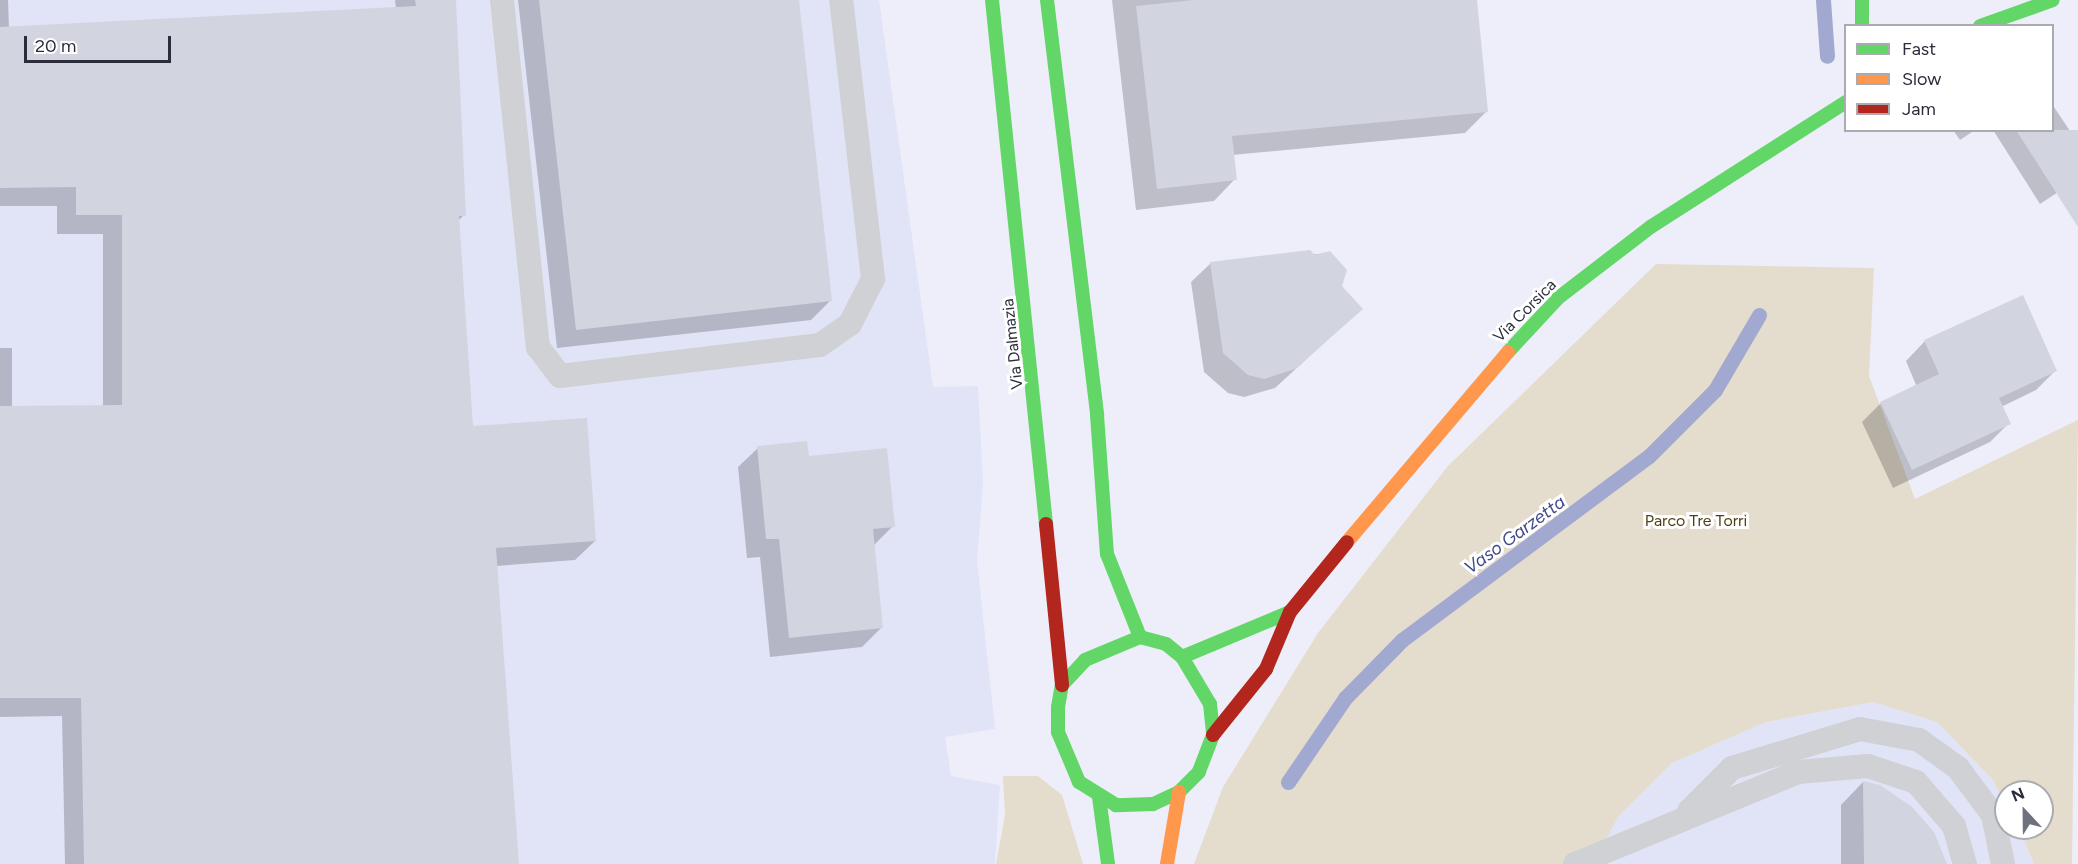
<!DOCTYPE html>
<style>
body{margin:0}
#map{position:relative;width:2078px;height:864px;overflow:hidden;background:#edeef9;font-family:Figtree,sans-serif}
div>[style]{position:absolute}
.built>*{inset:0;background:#e1e4f7}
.green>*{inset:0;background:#e4dccd}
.shadow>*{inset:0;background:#0003}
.stream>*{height:15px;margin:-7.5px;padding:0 7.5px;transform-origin:7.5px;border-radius:7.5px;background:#a1a9d0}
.building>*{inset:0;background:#d2d4df}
.lane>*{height:24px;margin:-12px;padding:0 12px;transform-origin:12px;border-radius:12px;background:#d0d1d5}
.fast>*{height:14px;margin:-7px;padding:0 7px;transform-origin:7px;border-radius:7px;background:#63d668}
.slow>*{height:14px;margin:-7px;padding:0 7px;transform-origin:7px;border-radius:7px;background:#ff974d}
.jam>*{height:14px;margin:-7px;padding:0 7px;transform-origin:7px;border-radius:7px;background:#b3261e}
span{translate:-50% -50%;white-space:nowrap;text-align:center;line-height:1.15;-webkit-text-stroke:6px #fff;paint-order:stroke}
.street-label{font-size:16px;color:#2b2e3a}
.park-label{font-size:16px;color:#513f14}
.water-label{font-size:18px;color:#40488a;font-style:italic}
.legend{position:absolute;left:1844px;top:24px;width:210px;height:108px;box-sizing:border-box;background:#fff;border:2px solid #aaabb0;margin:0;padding:8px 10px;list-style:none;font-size:18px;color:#2b2e3a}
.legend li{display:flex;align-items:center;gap:12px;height:30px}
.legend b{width:30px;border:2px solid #aaabb0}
.north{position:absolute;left:1994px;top:780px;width:60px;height:60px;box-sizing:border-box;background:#fff;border:2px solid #aaabb0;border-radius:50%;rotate:338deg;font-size:16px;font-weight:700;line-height:24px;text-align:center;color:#2b2e3a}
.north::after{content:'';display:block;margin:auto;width:21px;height:27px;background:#6f717d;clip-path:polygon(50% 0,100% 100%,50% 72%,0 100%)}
.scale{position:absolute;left:24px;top:36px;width:147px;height:27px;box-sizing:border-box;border:3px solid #2b2e3a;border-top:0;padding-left:8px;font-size:18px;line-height:21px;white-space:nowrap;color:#2b2e3a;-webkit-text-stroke:4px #fff;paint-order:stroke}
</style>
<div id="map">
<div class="built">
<div style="clip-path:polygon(0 0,879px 0,933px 387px,978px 386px,983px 483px,977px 561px,995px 729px,945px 737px,951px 776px,1000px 785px,995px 864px,0 864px)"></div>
<div style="clip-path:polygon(1873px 702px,1937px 722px,1992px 779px,2006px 804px,2006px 828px,2019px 828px,2034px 864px,1593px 864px,1618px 817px,1672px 763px,1766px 722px)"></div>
</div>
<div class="green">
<div style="clip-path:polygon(1656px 264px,1874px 268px,1869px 376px,1915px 499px,2078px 420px,2072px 864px,2034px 864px,2019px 828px,2042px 828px,2042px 792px,2006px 792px,2006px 804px,1992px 779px,1937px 722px,1873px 702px,1766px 722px,1672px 763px,1618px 817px,1593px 864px,1194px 864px,1223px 787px,1318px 633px,1448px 466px)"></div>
<div style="clip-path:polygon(1003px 776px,1038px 776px,1062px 795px,1083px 864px,996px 864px,1005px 815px)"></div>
</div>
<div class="shadow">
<div style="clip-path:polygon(0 0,8px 0,9px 29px,396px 8px,395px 0,454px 0,464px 215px,458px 221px,472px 427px,595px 541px,575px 560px,496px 566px,517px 864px,65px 864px,62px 716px,0 717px,0 348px,12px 348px,12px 408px,103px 407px,103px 234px,57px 234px,57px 206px,0 206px)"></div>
<div style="clip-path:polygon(518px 0,797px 0,831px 300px,811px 320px,557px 348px)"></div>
<div style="clip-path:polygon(1112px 0,1476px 0,1487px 111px,1465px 133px,1232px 155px,1235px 179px,1214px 201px,1136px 210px)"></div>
<div style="clip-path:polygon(2052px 104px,2078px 143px,2078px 179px,2040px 204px,1993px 130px,2052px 130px)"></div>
<div style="clip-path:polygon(1953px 130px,1975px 130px,1960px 140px)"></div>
<div style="clip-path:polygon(1329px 253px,1340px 286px,1361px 309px,1275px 388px,1244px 397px,1228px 393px,1204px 372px,1191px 282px,1211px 263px)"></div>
<div style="clip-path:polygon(1925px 341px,2055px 371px,2036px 390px,2001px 407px,2009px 423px,1990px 442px,1893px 488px,1862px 422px,1881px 403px,1916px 385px,1906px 361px)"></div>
<div style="clip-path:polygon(758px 448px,807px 458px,893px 526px,873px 546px,881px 628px,862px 647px,770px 657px,760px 557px,747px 558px,738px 467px)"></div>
<div style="clip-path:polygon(1863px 782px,1945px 864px,1841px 864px,1841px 805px)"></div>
</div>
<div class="stream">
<div style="left:1823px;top:0;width:56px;rotate:85.9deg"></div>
<div style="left:1288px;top:782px;width:102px;rotate:-55.8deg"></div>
<div style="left:1345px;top:698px;width:81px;rotate:-45.5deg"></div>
<div style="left:1402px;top:640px;width:308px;rotate:-36.7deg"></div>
<div style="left:1649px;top:456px;width:93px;rotate:-45deg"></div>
<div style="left:1715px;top:390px;width:87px;rotate:-59.6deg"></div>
</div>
<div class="building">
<div style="clip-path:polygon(415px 0,456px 0,466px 216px,459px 216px,473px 426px,587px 418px,596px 541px,496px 548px,519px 864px,84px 864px,81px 698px,0 698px,0 406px,122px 405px,122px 215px,76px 215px,76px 187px,0 188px,0 27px,416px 6px)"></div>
<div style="clip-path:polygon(539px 0,799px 0,832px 301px,576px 330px)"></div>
<div style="clip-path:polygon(1193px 0,1477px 0,1488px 112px,1232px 136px,1237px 180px,1157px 189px,1136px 6px)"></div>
<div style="clip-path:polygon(2016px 130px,2078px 130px,2078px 227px)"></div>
<div style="clip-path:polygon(1310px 250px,1315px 255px,1330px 251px,1347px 270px,1342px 286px,1363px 309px,1295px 369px,1264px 379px,1248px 375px,1223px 353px,1210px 262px)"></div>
<div style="clip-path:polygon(2023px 295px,2057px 371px,1999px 398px,2011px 424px,1912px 470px,1880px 402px,1939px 374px,1924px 340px)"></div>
<div style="clip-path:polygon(807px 441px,809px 456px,887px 448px,895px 527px,873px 529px,883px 628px,789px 638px,779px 539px,766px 539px,757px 446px)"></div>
<div style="clip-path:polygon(1863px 781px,1880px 785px,1912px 807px,1934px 832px,1947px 864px,1864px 864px)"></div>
</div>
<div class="lane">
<div style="left:502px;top:0;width:349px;rotate:84.1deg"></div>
<div style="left:538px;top:347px;width:36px;rotate:53deg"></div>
<div style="left:560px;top:376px;width:262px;rotate:-6.8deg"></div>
<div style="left:820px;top:345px;width:37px;rotate:-35deg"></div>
<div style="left:850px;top:324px;width:51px;rotate:-62.9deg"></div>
<div style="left:873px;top:279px;width:281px;rotate:-96.5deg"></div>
<div style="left:1689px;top:811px;width:61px;rotate:-45deg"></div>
<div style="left:1732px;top:768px;width:134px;rotate:-16.9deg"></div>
<div style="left:1860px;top:729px;width:60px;rotate:10.6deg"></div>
<div style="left:1919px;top:740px;width:48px;rotate:35.7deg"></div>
<div style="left:1958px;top:768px;width:59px;rotate:53.3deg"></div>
<div style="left:1993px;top:815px;width:50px;rotate:78.5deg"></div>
<div style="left:1575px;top:864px;width:241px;rotate:-22.4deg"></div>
<div style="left:1798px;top:772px;width:70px;rotate:-4.9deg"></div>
<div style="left:1868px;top:766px;width:51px;rotate:18.4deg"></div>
<div style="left:1916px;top:782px;width:58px;rotate:49.2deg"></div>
<div style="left:1954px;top:826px;width:40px;rotate:74deg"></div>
</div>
<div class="fast">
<div style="left:992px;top:0;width:527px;rotate:84.12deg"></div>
<div style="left:1047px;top:0;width:418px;rotate:83.1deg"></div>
<div style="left:1097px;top:415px;width:139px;rotate:85.9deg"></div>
<div style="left:1107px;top:554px;width:89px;rotate:68.3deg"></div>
<div style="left:1862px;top:0;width:26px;rotate:90deg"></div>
<div style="left:1980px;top:26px;width:77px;rotate:-19.6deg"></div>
<div style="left:1508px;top:352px;width:74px;rotate:-47.2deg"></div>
<div style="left:1558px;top:298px;width:118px;rotate:-37.5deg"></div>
<div style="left:1652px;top:226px;width:230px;rotate:-32.6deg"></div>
<div style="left:1140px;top:637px;width:27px;rotate:15deg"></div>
<div style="left:1166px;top:644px;width:21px;rotate:39deg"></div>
<div style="left:1182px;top:657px;width:55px;rotate:59.2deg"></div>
<div style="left:1210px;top:704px;width:31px;rotate:84deg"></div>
<div style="left:1213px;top:735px;width:40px;rotate:111deg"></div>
<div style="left:1199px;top:772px;width:28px;rotate:135deg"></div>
<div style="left:1179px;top:792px;width:29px;rotate:155deg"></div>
<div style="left:1153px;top:804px;width:37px;rotate:178deg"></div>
<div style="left:1116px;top:805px;width:44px;rotate:-148.1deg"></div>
<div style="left:1079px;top:782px;width:54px;rotate:-112.8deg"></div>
<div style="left:1058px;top:732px;width:25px;rotate:-90deg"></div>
<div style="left:1058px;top:707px;width:22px;rotate:-80deg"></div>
<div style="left:1062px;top:685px;width:34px;rotate:-47deg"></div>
<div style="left:1085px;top:660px;width:60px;rotate:-22.7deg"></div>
<div style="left:1182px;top:657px;width:117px;rotate:-22.6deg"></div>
<div style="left:1099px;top:797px;width:68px;rotate:82.3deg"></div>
</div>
<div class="slow">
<div style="left:1347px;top:542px;width:249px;rotate:-49.7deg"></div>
<div style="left:1167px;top:864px;width:73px;rotate:-80.5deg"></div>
</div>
<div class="jam">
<div style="left:1046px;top:524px;width:162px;rotate:84.3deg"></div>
<div style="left:1213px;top:735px;width:85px;rotate:-51.2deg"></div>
<div style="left:1266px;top:669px;width:62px;rotate:-67.2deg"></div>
<div style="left:1290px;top:612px;width:90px;rotate:-50.8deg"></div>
</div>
<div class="street-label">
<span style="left:1525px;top:311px;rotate:-45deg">Via Corsica</span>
<span style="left:1013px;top:344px;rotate:-96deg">Via Dalmazia</span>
</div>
<div class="park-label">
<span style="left:1696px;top:521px">Parco Tre Torri</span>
</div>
<div class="water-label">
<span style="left:1515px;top:535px;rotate:-36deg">Vaso Garzetta</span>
</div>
<ul class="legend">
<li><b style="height:8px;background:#63d668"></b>Fast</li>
<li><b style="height:8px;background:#ff974d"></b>Slow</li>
<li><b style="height:8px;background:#b3261e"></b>Jam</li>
</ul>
<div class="north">N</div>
<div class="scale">20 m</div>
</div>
